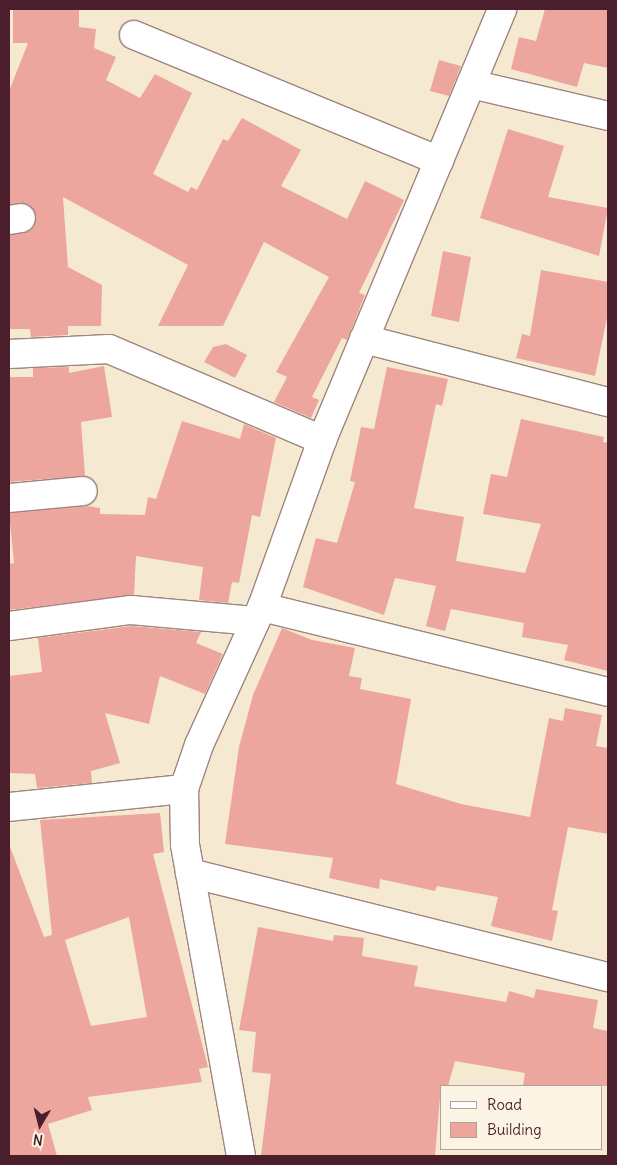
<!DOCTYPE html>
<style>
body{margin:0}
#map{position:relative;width:617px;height:1165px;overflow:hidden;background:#f5ead1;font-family:Delius,sans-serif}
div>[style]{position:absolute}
.building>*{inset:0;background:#eca69e}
.roads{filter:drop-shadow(1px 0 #a0847e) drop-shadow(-1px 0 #a0847e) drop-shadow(0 1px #a0847e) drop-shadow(0 -1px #a0847e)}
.minor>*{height:28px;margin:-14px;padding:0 14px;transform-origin:14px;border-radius:14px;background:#fff}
span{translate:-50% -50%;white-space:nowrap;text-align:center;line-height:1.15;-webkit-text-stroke:4px #fcf5e5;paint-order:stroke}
.frame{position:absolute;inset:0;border:10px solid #4a1f2b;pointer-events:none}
.legend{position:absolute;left:440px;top:1085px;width:162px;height:65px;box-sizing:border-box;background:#fcf5e5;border:1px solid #b59f9b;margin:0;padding:6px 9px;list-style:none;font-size:15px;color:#4a1f2b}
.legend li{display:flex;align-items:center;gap:10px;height:25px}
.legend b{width:25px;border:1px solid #b59f9b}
.north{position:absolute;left:15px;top:1100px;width:50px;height:50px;-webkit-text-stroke:4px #fcf5e5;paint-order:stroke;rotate:188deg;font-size:14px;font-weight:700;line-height:20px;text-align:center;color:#4a1f2b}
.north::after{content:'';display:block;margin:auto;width:18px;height:22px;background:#4a1f2b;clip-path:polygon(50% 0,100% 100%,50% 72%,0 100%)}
</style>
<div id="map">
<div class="building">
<div style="clip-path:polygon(13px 9px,79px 9px,79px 27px,96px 29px,94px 48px,116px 57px,106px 80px,140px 98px,155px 74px,192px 93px,153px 174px,188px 192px,191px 187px,197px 190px,223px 139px,228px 141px,242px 118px,301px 150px,281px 186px,347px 219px,365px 181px,404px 200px,359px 293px,365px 295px,347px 340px,342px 338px,312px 397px,319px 400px,311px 418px,274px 402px,287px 377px,276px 372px,329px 277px,264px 242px,223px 326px,158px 326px,188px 265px,63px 197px,68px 267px,102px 285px,101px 326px,68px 326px,68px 335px,31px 337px,30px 329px,9px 329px,9px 235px,31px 230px,36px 216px,27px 204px,9px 204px,9px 91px,28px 43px,13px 43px)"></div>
<div style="clip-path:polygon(545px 9px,608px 9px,608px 68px,584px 63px,577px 87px,511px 69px,519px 37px,536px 41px)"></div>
<div style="clip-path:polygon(439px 60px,461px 66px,449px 96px,430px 91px)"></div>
<div style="clip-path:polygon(508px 129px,564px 146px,548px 197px,608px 208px,599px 256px,480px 218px)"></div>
<div style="clip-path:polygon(443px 251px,471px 257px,459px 322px,431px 316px)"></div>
<div style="clip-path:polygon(541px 270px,608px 282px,608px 313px,595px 376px,516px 358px,522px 334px,530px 336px)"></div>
<div style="clip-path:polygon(226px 344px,247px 355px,235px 378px,204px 362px,213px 347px)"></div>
<div style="clip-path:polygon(104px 366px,112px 417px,81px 422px,85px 476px,9px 482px,9px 377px,33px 377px,33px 368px,69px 367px,69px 373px)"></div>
<div style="clip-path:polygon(387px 367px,448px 379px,442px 406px,436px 404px,414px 508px,464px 517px,456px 561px,525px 573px,541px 524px,483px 514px,491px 474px,507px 477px,521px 419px,604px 437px,603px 442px,608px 443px,608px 671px,564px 660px,568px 645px,522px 637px,524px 623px,451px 609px,445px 631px,426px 626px,436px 586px,395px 578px,384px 615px,303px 587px,316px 538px,337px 543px,355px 482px,350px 481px,361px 427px,374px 429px)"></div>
<div style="clip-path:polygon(182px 421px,240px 439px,244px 424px,276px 438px,260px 517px,252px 515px,239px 583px,232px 582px,228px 603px,199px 600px,203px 567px,136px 556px,134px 595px,9px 610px,9px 564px,14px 563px,9px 513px,87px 506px,100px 508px,100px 514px,145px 515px,148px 497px,156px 499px)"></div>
<div style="clip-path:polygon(131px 626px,201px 632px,196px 643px,223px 654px,205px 694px,160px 676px,149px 724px,105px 713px,120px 763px,91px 771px,92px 783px,37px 788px,35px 774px,9px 773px,9px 676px,42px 672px,38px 638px)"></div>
<div style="clip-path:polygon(282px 628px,312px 640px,355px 648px,349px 676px,362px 678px,360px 689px,411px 699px,396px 784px,461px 804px,530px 817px,549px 718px,563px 721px,565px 708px,602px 715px,596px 746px,608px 748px,608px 834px,568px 827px,552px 910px,558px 911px,552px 941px,491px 926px,498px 897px,437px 886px,435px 891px,380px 879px,379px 889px,329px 878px,333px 858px,225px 844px,239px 747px,253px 695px)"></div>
<div style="clip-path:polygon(evenodd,160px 813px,164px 852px,153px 854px,208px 1067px,199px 1069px,202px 1082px,88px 1097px,92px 1110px,48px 1124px,57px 1156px,9px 1156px,9px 844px,44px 937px,52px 935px,40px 820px,160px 813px,129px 917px,147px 1017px,91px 1026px,65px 940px,129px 917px)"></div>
<div style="clip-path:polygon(258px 927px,333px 941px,334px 935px,364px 938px,362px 956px,418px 966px,414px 986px,506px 1002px,509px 991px,534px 998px,536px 989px,598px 1000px,593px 1028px,608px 1031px,608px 1086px,523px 1086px,525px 1073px,455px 1061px,448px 1086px,441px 1086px,435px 1156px,261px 1156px,271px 1074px,252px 1072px,256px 1032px,239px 1030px)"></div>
</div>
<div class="roads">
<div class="minor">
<div style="left:134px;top:35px;width:330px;rotate:22.4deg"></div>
<div style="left:471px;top:84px;width:141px;rotate:13.1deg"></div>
<div style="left:9px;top:220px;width:12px;rotate:-9deg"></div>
<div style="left:364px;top:339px;width:252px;rotate:14.5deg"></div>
<div style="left:9px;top:354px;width:100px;rotate:-2.9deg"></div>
<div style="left:109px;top:349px;width:232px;rotate:23.1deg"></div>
<div style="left:9px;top:498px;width:74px;rotate:-5.4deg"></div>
<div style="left:262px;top:607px;width:356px;rotate:13.8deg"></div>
<div style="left:9px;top:626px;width:123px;rotate:-7.5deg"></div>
<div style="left:131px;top:610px;width:124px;rotate:5.1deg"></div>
<div style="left:9px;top:807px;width:176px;rotate:-5.9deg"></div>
<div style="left:190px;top:873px;width:431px;rotate:14deg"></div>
<div style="left:241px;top:1156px;width:316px;rotate:-100.2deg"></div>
<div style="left:185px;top:845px;width:56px;rotate:-91deg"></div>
<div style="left:184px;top:789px;width:46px;rotate:-71.2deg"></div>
<div style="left:199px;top:745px;width:152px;rotate:-65.5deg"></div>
<div style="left:262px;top:607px;width:177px;rotate:-70.2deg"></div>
<div style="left:322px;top:440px;width:467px;rotate:-67.3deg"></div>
</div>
</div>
<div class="frame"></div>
<ul class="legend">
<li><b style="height:6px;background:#fff"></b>Road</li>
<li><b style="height:14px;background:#eca69e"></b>Building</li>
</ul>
<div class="north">N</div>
</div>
